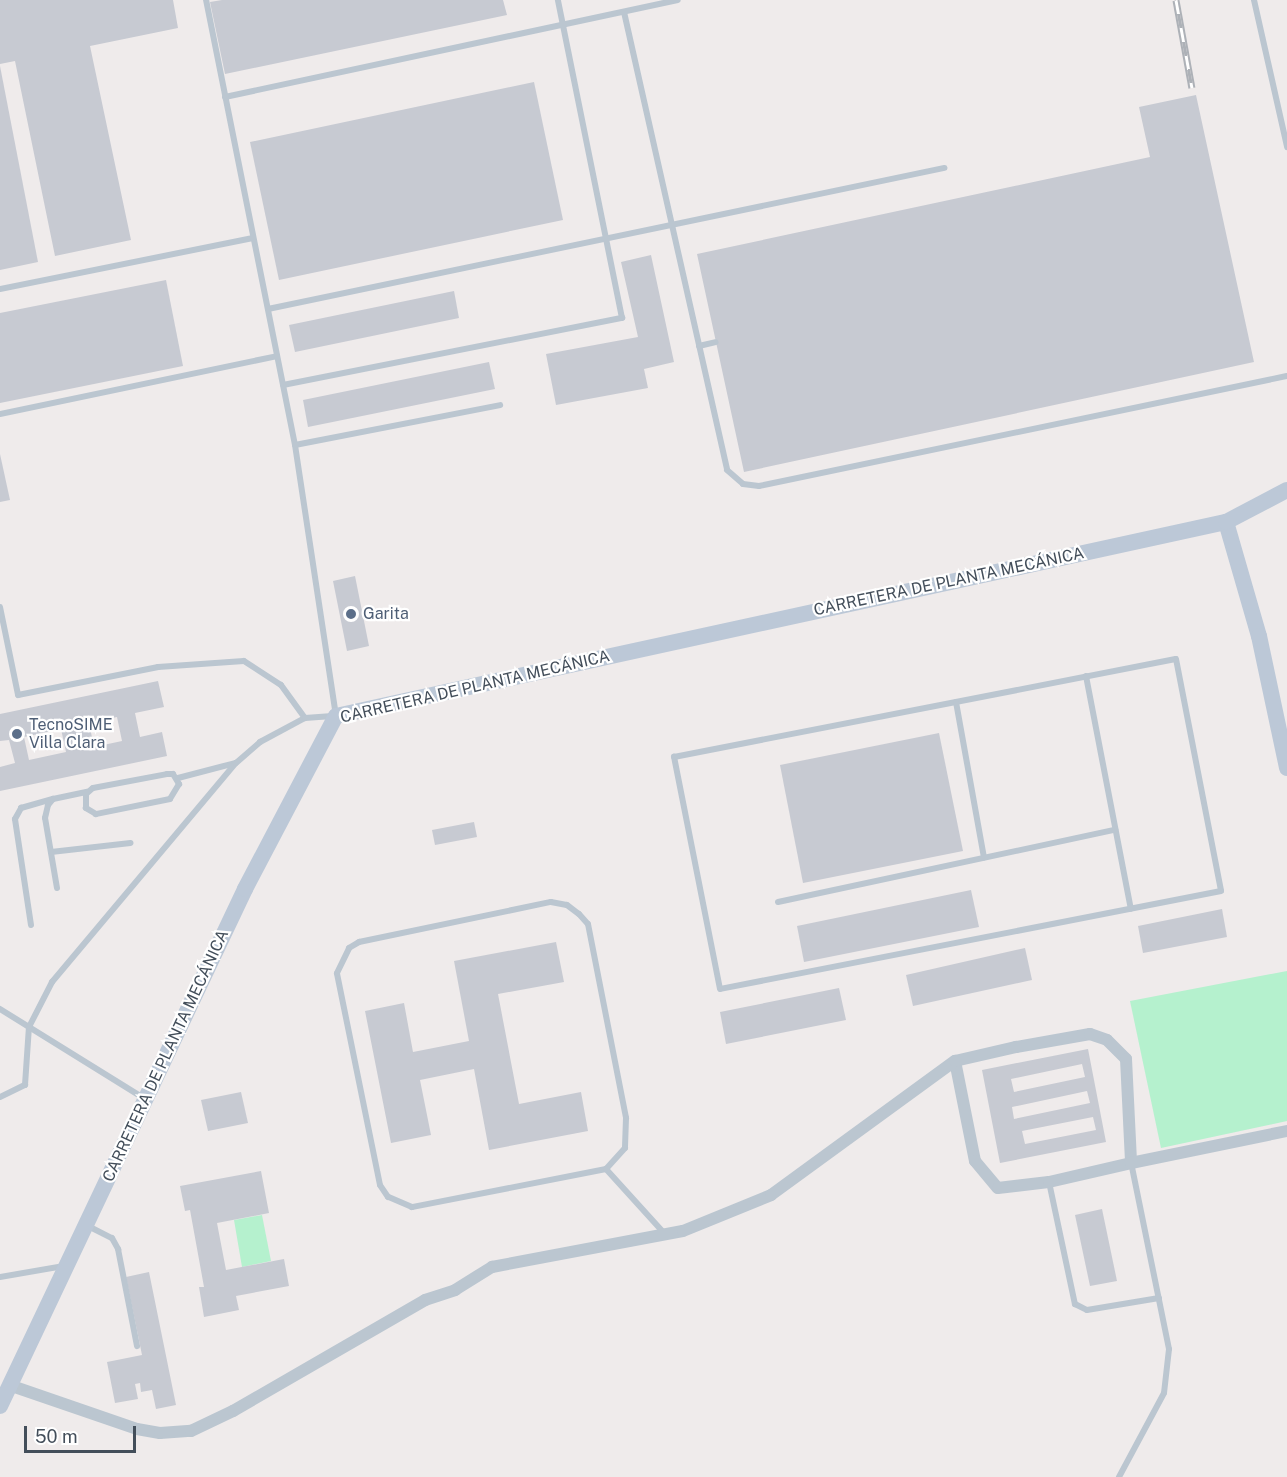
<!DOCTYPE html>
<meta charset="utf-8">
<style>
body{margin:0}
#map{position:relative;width:1287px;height:1477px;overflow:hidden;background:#efebeb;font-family:"Public Sans",sans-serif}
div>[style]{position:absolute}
.green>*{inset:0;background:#b5f1ce}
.building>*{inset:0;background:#c7cad2}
.lane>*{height:6px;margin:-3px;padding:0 3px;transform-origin:3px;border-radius:3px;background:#bbc6d0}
.street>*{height:12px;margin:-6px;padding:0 6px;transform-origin:6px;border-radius:6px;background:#bbc6d0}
.secondary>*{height:16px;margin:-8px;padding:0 8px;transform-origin:8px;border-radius:8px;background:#bcc8d7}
.rail>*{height:7px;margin-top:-3.5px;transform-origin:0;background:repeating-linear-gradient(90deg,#fff 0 14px,#adb1b7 0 28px);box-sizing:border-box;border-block:2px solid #adb1b7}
.dots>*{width:16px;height:16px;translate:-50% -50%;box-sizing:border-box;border:3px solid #fff;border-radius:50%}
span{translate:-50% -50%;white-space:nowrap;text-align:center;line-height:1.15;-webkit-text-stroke:4.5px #fff;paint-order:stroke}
.street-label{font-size:16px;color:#434e5a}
.service-label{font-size:16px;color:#4e5e75}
.left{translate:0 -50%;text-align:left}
.scale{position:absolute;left:24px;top:1426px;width:112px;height:27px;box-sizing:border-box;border:3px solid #434e5a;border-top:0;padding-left:8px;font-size:18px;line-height:21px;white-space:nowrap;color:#434e5a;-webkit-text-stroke:4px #fff;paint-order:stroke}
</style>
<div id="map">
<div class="green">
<div style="clip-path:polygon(1287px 971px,1287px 1121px,1161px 1148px,1130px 1001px)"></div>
<div style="clip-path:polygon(262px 1215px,271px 1261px,242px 1267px,234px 1220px)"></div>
</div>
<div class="building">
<div style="clip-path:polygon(0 0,173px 0,178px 28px,90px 46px,131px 240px,55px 256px,15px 61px,0 64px)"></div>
<div style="clip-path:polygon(222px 0,503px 0,507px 15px,225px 74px,210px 2px)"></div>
<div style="clip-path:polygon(0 66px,38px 262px,0 270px)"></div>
<div style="clip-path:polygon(534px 82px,563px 220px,279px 280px,250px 142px)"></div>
<div style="clip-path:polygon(1196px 95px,1254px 362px,744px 472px,697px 254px,1150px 157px,1139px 107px)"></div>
<div style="clip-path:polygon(651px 255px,674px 362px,644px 369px,648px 388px,556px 405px,546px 354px,638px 337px,621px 262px)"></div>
<div style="clip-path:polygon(166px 280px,183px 366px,0 403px,0 313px)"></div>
<div style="clip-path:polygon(454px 291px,459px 318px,295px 352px,289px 325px)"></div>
<div style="clip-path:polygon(489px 362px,495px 389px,308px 427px,303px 400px)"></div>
<div style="clip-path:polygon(0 454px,10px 500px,0 502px)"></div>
<div style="clip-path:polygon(355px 576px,369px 646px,347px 651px,333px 581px)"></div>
<div style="clip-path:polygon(evenodd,158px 681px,164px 707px,135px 713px,140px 737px,162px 732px,167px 756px,0 791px,0 767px,15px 763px,9px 740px,0 741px,0 714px,158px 681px,117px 717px,122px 741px,94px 747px,89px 723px,117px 717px,158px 681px,61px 729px,66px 752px,29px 760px,24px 737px,61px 729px)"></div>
<div style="clip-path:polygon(939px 733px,963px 851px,803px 883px,780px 765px)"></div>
<div style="clip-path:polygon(474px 822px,477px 837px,435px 845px,432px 830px)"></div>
<div style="clip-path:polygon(971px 890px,979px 927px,804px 962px,797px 926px)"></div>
<div style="clip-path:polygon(1222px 909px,1227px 937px,1143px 953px,1138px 926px)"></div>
<div style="clip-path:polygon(556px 942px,564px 982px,498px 994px,519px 1104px,581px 1092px,588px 1131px,489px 1150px,474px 1069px,420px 1080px,431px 1135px,391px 1143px,365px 1011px,404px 1003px,413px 1052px,469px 1041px,454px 961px)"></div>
<div style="clip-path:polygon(1025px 948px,1032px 980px,913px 1006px,906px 975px)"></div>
<div style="clip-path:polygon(839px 988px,846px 1020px,726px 1044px,720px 1012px)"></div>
<div style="clip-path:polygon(evenodd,1088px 1049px,1106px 1142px,1000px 1163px,982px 1070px,1088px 1049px,1082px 1064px,1085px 1077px,1014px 1092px,1011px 1079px,1082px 1064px,1088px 1049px,1087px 1091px,1090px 1103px,1014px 1119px,1012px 1107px,1087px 1091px,1088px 1049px,1093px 1117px,1096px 1130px,1025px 1144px,1022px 1131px,1093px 1117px)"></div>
<div style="clip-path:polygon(241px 1092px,248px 1123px,208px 1131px,201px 1100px)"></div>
<div style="clip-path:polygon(261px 1171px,269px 1213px,217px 1223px,226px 1270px,284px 1259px,289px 1286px,236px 1296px,239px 1310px,204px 1317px,199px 1287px,204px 1287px,190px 1210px,185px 1211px,180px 1186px)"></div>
<div style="clip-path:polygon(1102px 1209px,1117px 1281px,1090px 1286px,1075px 1215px)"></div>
<div style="clip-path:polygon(149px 1272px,176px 1405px,156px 1409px,152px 1390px,141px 1392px,140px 1383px,135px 1384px,138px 1399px,115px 1403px,107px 1362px,142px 1355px,126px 1277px)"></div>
</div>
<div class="lane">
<div style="left:1254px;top:0;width:151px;rotate:77.3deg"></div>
<div style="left:624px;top:12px;width:469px;rotate:77.3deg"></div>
<div style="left:727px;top:470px;width:21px;rotate:41deg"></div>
<div style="left:743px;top:484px;width:16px;rotate:7deg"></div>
<div style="left:759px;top:486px;width:539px;rotate:-11.77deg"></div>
<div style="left:225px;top:97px;width:463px;rotate:-12.1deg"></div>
<div style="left:0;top:289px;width:258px;rotate:-11.4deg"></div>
<div style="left:268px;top:309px;width:691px;rotate:-11.78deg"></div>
<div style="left:699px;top:346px;width:17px;rotate:-13deg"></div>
<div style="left:283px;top:385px;width:346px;rotate:-11.2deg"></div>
<div style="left:622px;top:318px;width:324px;rotate:-101.4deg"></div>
<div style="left:0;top:414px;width:283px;rotate:-11.8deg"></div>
<div style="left:295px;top:445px;width:209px;rotate:-11deg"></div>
<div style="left:0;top:607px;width:90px;rotate:78.4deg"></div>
<div style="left:18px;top:695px;width:143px;rotate:-11.3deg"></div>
<div style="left:158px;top:667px;width:86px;rotate:-4deg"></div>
<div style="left:244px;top:661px;width:44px;rotate:33deg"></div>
<div style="left:281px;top:685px;width:41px;rotate:54deg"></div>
<div style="left:1176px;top:659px;width:236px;rotate:79deg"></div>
<div style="left:1221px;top:891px;width:510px;rotate:168.93deg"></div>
<div style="left:720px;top:989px;width:237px;rotate:-101.2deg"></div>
<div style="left:674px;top:757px;width:511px;rotate:-11.05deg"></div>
<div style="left:1086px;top:676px;width:237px;rotate:79.1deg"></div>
<div style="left:956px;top:702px;width:158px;rotate:79.8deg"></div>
<div style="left:167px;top:774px;width:6px"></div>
<div style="left:173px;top:774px;width:12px;rotate:59deg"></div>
<div style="left:179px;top:784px;width:17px;rotate:121deg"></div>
<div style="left:170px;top:799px;width:76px;rotate:168.5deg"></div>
<div style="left:96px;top:814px;width:12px;rotate:-149deg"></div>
<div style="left:86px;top:808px;width:14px;rotate:-90deg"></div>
<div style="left:86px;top:794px;width:9px;rotate:-41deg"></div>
<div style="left:93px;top:788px;width:75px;rotate:-10.7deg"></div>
<div style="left:178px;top:778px;width:59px;rotate:-14.7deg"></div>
<div style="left:51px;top:852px;width:80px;rotate:-6.5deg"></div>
<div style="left:57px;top:888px;width:71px;rotate:-99.7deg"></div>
<div style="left:45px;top:818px;width:13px;rotate:-77deg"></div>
<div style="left:48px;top:805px;width:8px;rotate:-50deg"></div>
<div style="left:53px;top:799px;width:35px;rotate:-12deg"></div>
<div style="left:778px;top:902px;width:345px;rotate:-12.1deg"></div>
<div style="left:31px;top:925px;width:107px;rotate:-98.6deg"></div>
<div style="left:15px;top:819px;width:13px;rotate:-61deg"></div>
<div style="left:21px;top:808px;width:33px;rotate:-16deg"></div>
<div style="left:0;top:1009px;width:171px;rotate:31.8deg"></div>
<div style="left:0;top:1097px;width:28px;rotate:-26deg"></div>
<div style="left:25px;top:1085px;width:58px;rotate:-86.1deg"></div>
<div style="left:29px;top:1027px;width:51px;rotate:-62.9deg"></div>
<div style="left:52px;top:982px;width:286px;rotate:-50deg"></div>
<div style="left:236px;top:763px;width:32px;rotate:-41deg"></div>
<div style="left:260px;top:742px;width:51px;rotate:-28.1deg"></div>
<div style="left:305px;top:718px;width:31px;rotate:-4deg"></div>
<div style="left:336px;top:716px;width:274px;rotate:-98.6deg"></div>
<div style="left:295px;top:445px;width:454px;rotate:-101.3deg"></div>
<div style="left:606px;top:1169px;width:198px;rotate:168.9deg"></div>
<div style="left:412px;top:1207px;width:26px;rotate:-157deg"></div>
<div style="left:388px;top:1197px;width:14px;rotate:-124deg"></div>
<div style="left:380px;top:1185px;width:216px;rotate:-101.5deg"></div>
<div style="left:337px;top:973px;width:28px;rotate:-64deg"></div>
<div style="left:349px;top:948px;width:12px;rotate:-31deg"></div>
<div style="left:359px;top:942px;width:196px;rotate:-11.8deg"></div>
<div style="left:551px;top:902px;width:16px;rotate:11deg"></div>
<div style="left:567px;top:905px;width:15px;rotate:37deg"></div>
<div style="left:579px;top:914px;width:13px;rotate:48deg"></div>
<div style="left:588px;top:924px;width:198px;rotate:78.9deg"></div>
<div style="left:626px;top:1118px;width:30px;rotate:92deg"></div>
<div style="left:625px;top:1148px;width:28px;rotate:132deg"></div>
<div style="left:606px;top:1169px;width:88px;rotate:47.8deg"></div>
<div style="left:1049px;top:1182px;width:125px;rotate:78deg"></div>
<div style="left:1075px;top:1304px;width:13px;rotate:27deg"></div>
<div style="left:1087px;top:1310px;width:73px;rotate:-9.5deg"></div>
<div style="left:86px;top:1225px;width:29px;rotate:27deg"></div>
<div style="left:112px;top:1238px;width:13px;rotate:61deg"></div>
<div style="left:118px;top:1249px;width:99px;rotate:78.9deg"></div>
<div style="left:0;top:1277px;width:65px;rotate:-9.8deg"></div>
<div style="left:1119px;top:1477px;width:95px;rotate:-61.8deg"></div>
<div style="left:1164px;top:1393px;width:44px;rotate:-83.5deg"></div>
<div style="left:1169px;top:1349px;width:190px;rotate:-101.5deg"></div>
</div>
<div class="street">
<div style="left:955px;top:1061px;width:102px;rotate:78.7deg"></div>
<div style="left:975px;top:1161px;width:35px;rotate:50deg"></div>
<div style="left:998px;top:1188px;width:51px;rotate:-6.7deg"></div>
<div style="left:1049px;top:1182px;width:84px;rotate:-13deg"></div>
<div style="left:9px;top:1385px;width:135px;rotate:19deg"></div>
<div style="left:137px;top:1429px;width:23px;rotate:10deg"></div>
<div style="left:160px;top:1433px;width:31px;rotate:-4deg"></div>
<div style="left:191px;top:1431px;width:47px;rotate:-25.5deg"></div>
<div style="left:233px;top:1411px;width:222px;rotate:-30deg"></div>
<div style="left:425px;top:1300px;width:32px;rotate:-18deg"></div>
<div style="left:455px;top:1290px;width:44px;rotate:-31.9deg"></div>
<div style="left:492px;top:1267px;width:194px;rotate:-10.7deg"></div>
<div style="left:683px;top:1231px;width:95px;rotate:-22.2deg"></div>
<div style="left:771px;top:1195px;width:228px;rotate:-36.1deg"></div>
<div style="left:955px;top:1061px;width:63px;rotate:-12.9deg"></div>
<div style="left:1016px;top:1047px;width:75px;rotate:-10deg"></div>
<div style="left:1090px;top:1034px;width:18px;rotate:19deg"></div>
<div style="left:1107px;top:1040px;width:27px;rotate:45deg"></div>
<div style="left:1126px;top:1059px;width:104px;rotate:87.2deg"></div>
<div style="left:1131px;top:1163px;width:159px;rotate:-11.6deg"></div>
</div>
<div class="secondary">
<div style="left:1226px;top:522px;width:119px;rotate:73.9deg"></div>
<div style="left:1259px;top:636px;width:135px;rotate:78deg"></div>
<div style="left:0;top:1406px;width:572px;rotate:-64.64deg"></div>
<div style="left:245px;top:889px;width:195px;rotate:-62.3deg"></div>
<div style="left:336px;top:716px;width:911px;rotate:-12.3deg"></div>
<div style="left:1226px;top:522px;width:69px;rotate:-27.7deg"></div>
</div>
<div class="rail">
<div style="left:1176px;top:0;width:89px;rotate:79.7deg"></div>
</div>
<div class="dots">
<div style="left:351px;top:614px;background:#5c6f8a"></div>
<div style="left:17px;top:734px;background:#5c6f8a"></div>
</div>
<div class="street-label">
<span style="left:949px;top:582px;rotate:-12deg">CARRETERA DE PLANTA MECÁNICA</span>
<span style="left:475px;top:687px;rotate:-13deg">CARRETERA DE PLANTA MECÁNICA</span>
<span style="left:166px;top:1056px;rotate:-65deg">CARRETERA DE PLANTA MECÁNICA</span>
</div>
<div class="service-label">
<span class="left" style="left:363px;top:614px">Garita</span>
<span class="left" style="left:29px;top:734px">TecnoSIME<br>Villa Clara</span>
</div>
<div class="scale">50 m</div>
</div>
